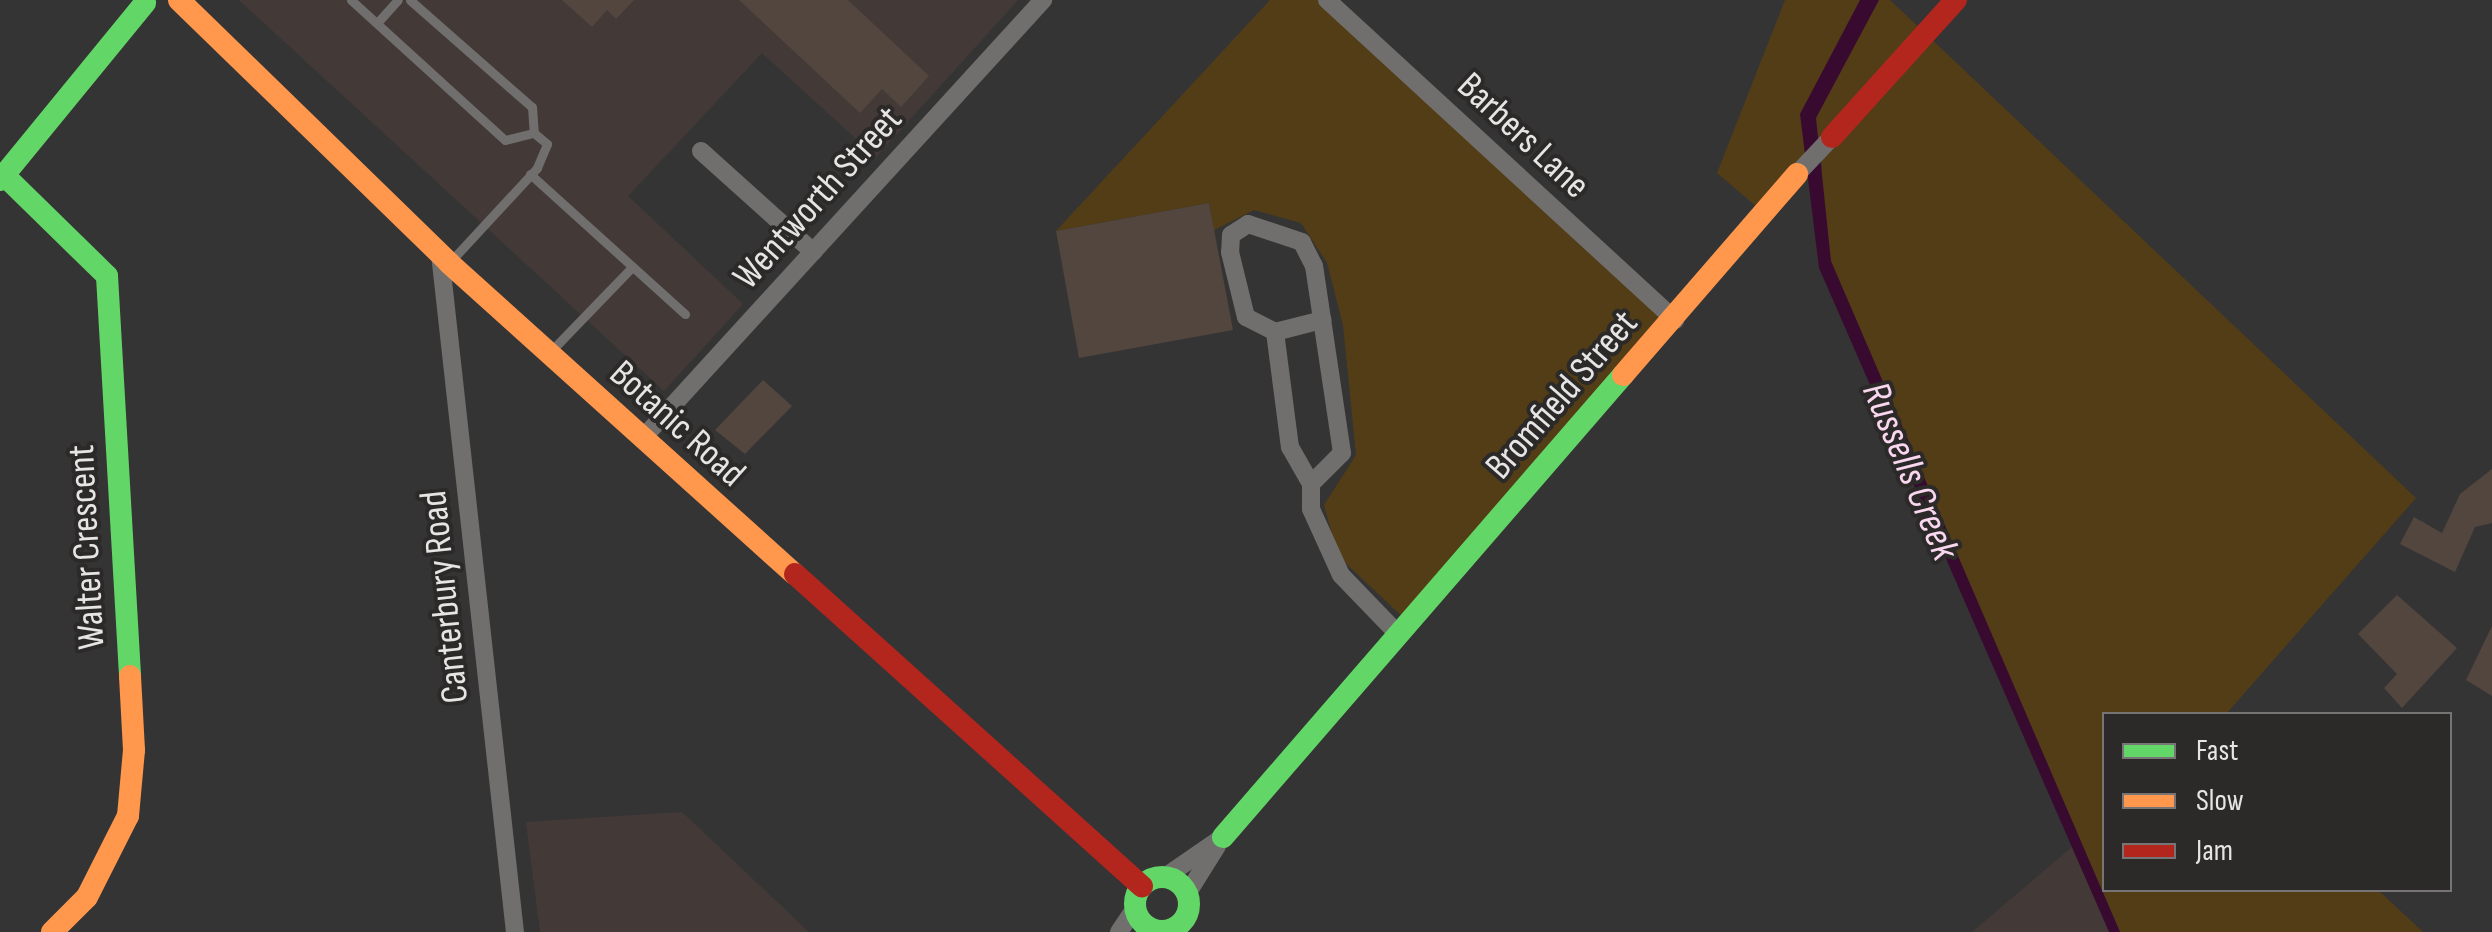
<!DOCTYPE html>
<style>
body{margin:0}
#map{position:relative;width:2492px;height:932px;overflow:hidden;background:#353434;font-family:"Sofia Sans Condensed",sans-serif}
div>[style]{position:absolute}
.built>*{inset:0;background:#433a38}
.green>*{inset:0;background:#523d17}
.water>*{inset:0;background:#390a2f}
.building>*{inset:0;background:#52463f}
.lane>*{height:9px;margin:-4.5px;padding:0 4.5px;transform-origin:4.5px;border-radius:4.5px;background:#706f6e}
.street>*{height:18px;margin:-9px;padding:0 9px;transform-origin:9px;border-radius:9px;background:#706f6e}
.fast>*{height:22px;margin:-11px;padding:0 11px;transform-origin:11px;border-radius:11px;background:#63d668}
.fast>.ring{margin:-11px;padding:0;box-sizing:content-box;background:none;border:22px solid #63d668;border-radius:50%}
.slow>*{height:22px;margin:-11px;padding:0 11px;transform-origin:11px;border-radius:11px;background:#ff974d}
.jam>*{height:22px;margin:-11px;padding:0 11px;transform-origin:11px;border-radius:11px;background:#b3261e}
span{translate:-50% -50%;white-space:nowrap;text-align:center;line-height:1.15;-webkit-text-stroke:8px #2c2929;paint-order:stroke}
.street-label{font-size:38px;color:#e6e4e4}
.water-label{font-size:40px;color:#f9d7ef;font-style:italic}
.legend{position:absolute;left:2102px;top:712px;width:350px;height:180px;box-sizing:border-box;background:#2c2929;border:2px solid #767474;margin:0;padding:12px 18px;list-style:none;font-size:30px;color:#e6e4e4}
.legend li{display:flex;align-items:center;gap:20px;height:50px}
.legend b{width:50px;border:2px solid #767474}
</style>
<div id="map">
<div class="built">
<div style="clip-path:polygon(239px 0,1018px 0,876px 157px,762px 53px,628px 196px,743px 304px,664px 391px)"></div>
<div style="clip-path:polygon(682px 812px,809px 932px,540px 932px,526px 822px)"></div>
<div style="clip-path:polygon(2073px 846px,2111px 932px,1972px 932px)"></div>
</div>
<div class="green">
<div style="clip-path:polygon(1270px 0,1327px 0,1675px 320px,1409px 623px,1338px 556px,1324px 505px,1356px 455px,1343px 325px,1327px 263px,1301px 223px,1254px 210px,1214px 230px,1209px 203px,1056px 231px)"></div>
<div style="clip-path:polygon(1785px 0,1890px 0,2416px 498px,2226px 714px,2104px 714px,2104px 890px,2378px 890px,2423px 932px,2120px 932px,1826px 262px,1821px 151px,1764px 213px,1717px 173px)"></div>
</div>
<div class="water">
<div style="clip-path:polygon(1860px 0,1879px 0,1816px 118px,1831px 261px,2120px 932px,2109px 932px,1819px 268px,1800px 114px)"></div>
</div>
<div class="building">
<div style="clip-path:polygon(562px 0,634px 0,616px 19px,607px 10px,592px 27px)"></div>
<div style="clip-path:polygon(739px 0,848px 0,929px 76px,901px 107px,882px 89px,860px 113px)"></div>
<div style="clip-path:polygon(1209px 203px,1233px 330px,1079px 358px,1056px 231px)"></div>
<div style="clip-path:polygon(763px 380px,792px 406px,745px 454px,715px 430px)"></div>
<div style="clip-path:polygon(2492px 469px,2492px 523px,2475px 527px,2455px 572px,2400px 544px,2414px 517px,2442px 533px,2460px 494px)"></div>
<div style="clip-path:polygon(2397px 595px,2457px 648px,2402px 708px,2384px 688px,2397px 674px,2358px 634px)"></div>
<div style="clip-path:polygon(2492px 626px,2492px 696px,2466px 680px)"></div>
</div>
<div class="lane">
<div style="left:351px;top:0;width:208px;rotate:42.3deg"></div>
<div style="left:505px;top:140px;width:30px;rotate:-14deg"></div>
<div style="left:410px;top:0;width:162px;rotate:41.3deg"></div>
<div style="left:532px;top:107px;width:26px;rotate:86deg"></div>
<div style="left:534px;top:133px;width:17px;rotate:40deg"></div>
<div style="left:547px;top:144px;width:26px;rotate:113deg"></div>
<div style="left:537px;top:168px;width:127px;rotate:132.8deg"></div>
<div style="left:377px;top:23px;width:31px;rotate:-48deg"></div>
<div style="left:530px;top:174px;width:209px;rotate:42.1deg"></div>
<div style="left:551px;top:351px;width:117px;rotate:-46deg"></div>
</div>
<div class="street">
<div style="left:1327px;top:0;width:473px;rotate:42.6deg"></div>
<div style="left:701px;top:151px;width:151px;rotate:42deg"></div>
<div style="left:1797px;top:174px;width:51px;rotate:-46.6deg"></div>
<div style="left:440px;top:254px;width:682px;rotate:83.69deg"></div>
<div style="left:1275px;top:332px;width:49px;rotate:-14.3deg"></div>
<div style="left:642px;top:439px;width:595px;rotate:-47.59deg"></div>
<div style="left:1311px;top:484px;width:44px;rotate:-45deg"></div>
<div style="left:1342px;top:453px;width:189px;rotate:-98.5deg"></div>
<div style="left:1314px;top:266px;width:27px;rotate:-117deg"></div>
<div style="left:1302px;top:242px;width:57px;rotate:-161.6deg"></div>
<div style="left:1248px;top:224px;width:20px;rotate:147deg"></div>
<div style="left:1231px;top:235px;width:17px;rotate:93deg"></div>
<div style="left:1230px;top:252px;width:67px;rotate:76.2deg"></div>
<div style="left:1246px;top:317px;width:33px;rotate:27deg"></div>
<div style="left:1275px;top:332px;width:116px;rotate:82.6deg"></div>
<div style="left:1290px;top:447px;width:43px;rotate:60.4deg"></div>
<div style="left:1311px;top:484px;width:25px;rotate:90deg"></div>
<div style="left:1311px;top:509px;width:72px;rotate:65.6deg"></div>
<div style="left:1341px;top:575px;width:83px;rotate:46deg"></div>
<div style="left:1165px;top:877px;width:70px;rotate:-34.6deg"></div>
<div style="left:1187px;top:894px;width:57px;rotate:-58deg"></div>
<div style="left:1119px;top:932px;width:29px;rotate:-56deg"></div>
<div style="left:1153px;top:932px;width:2px;rotate:-27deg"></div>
</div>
<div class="fast">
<div style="left:4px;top:175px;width:144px;rotate:44.4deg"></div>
<div style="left:107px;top:276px;width:401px;rotate:86.7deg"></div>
<div style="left:0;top:180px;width:229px;rotate:-50.7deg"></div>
<div style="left:1223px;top:837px;width:611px;rotate:-49.11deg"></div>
<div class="ring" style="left:1135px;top:877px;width:32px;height:32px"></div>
</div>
<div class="slow">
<div style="left:179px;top:0;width:377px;rotate:44.2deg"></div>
<div style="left:449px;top:263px;width:465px;rotate:42deg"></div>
<div style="left:1623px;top:375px;width:266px;rotate:-49.1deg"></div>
<div style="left:52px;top:932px;width:49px;rotate:-45deg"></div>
<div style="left:87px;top:897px;width:91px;rotate:-63.2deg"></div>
<div style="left:128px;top:816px;width:66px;rotate:-84.8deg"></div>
<div style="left:134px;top:750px;width:74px;rotate:-93.1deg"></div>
</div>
<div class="jam">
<div style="left:1832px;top:137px;width:185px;rotate:-47.9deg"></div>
<div style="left:795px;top:574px;width:467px;rotate:42deg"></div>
</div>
<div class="street-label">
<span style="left:1523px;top:136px;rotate:43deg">Barbers Lane</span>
<span style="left:818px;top:198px;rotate:-48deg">Wentworth Street</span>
<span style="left:1562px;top:395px;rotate:-49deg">Bromfield Street</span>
<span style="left:677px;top:424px;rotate:42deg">Botanic Road</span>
<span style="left:87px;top:547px;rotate:-93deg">Walter Crescent</span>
<span style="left:445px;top:597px;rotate:-96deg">Canterbury Road</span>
</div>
<div class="water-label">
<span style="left:1910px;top:471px;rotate:67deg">Russells Creek</span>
</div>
<ul class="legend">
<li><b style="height:12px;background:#63d668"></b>Fast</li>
<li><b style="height:12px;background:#ff974d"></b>Slow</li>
<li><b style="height:12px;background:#b3261e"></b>Jam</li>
</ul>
</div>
